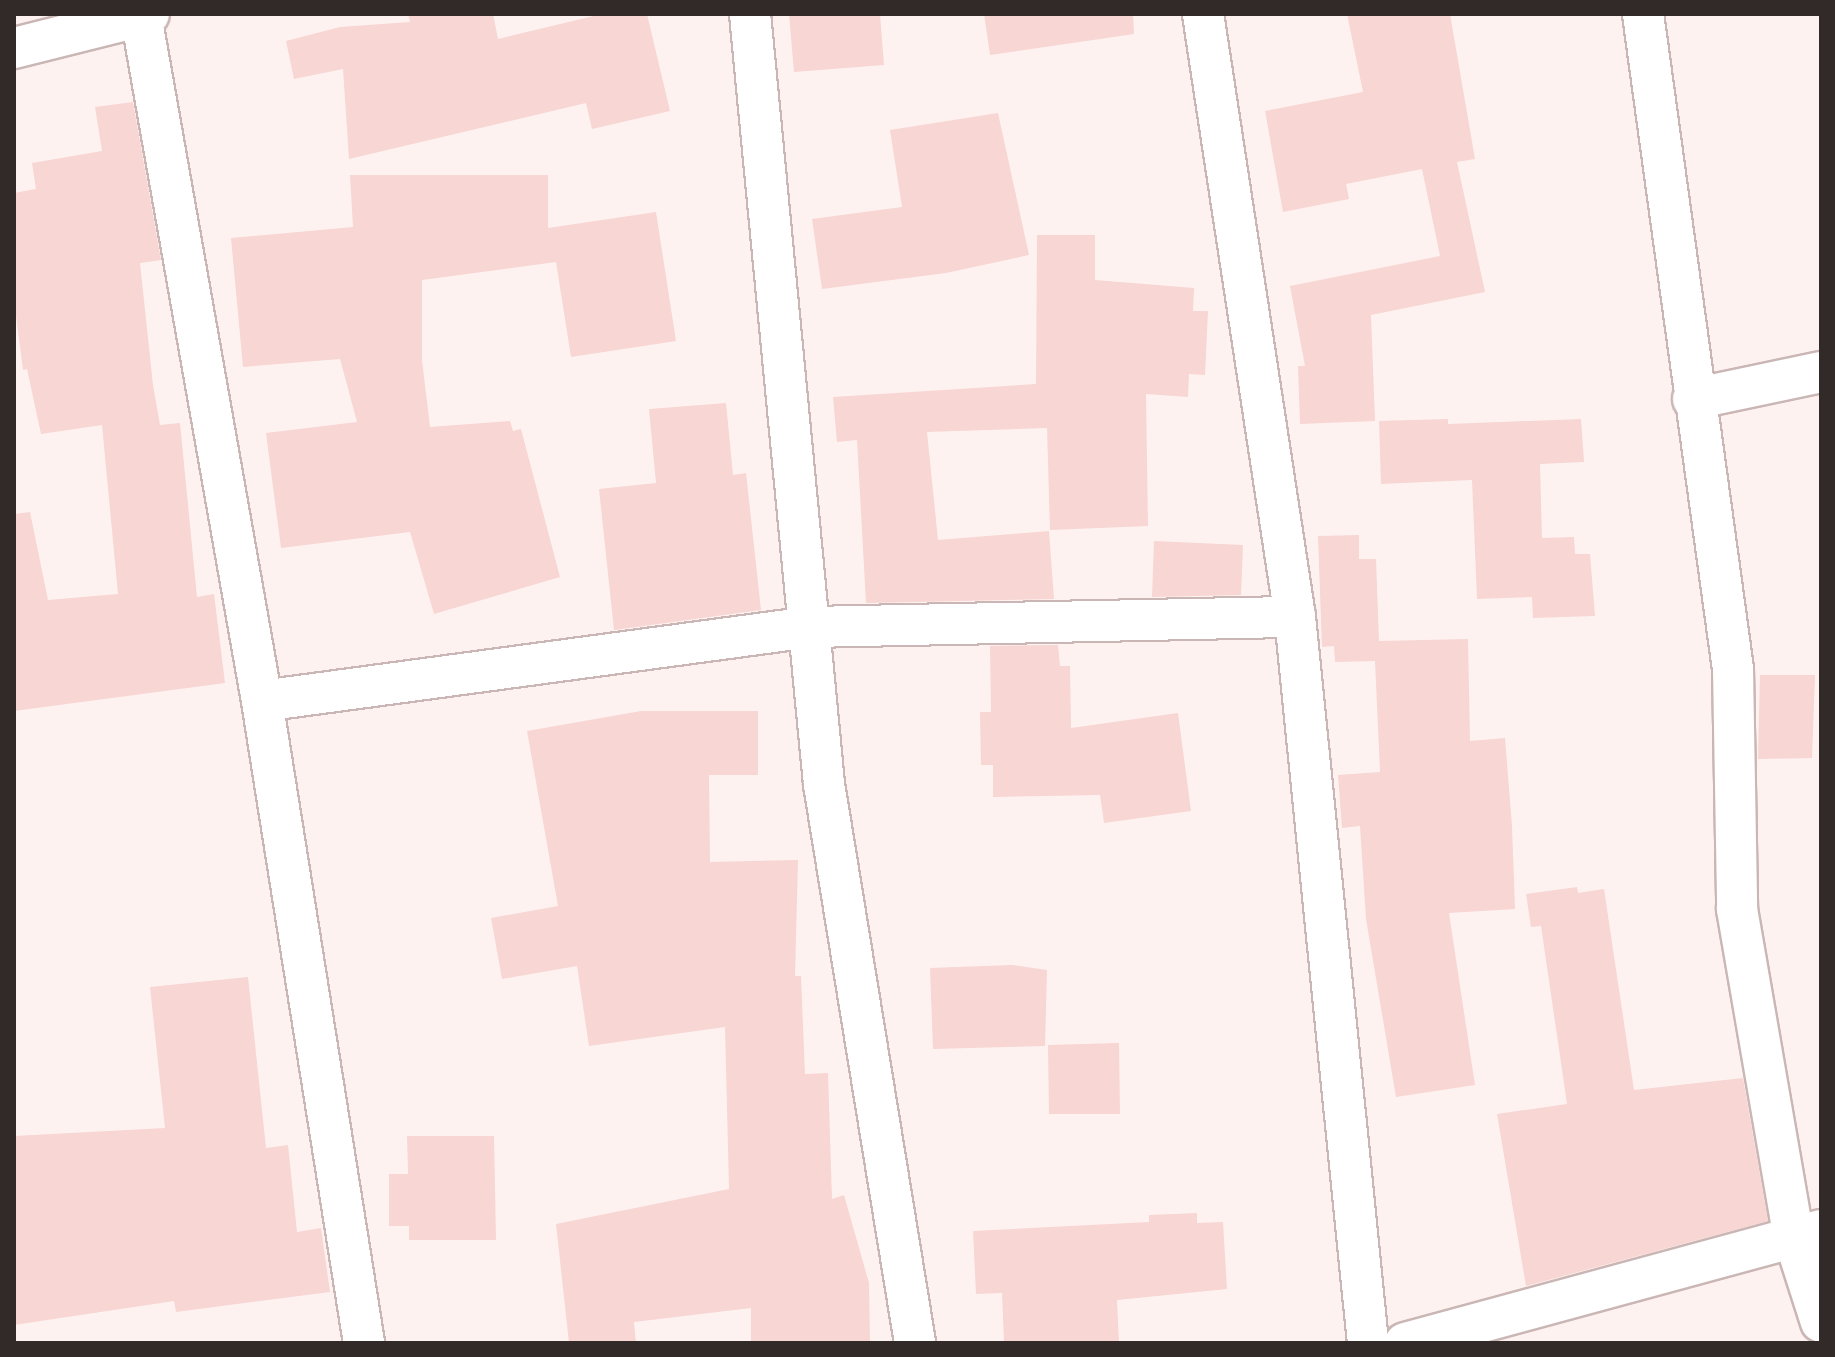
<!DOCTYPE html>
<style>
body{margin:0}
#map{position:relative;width:1835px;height:1357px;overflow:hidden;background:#fef2f1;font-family:"Space Grotesk",sans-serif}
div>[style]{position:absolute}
.building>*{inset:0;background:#f7d6d3}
.roads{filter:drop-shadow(2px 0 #cab7b5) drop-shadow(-2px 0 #cab7b5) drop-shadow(0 2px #cab7b5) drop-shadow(0 -2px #cab7b5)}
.street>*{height:40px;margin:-20px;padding:0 20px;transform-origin:20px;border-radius:20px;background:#fff}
span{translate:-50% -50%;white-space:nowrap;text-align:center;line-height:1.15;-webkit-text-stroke:8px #fef2f1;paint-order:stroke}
.frame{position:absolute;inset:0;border:16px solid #312a29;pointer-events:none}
</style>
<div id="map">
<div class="building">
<div style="clip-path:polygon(408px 14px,493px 14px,498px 39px,602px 14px,647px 14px,670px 111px,592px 129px,586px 103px,349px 159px,343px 69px,294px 79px,286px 41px,340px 27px,410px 22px)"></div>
<div style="clip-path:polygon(789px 14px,880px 14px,884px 65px,794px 72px)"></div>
<div style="clip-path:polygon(984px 14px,1133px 14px,1134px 34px,990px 55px)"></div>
<div style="clip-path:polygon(1347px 14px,1450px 14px,1475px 159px,1457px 162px,1485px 292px,1371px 315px,1375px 421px,1300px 424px,1298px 366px,1305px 366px,1290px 286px,1440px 256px,1422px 169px,1346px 184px,1349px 199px,1283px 212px,1265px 111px,1363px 92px)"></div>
<div style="clip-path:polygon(133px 102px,161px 260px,140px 263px,153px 385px,160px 425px,180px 423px,197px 597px,214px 594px,225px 683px,14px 711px,14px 514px,30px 512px,48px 600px,118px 594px,102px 425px,41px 434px,27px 369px,23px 370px,14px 300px,14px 193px,36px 189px,32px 163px,102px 151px,95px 107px)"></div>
<div style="clip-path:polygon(998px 113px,1029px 255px,946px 273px,822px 289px,812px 219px,902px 207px,890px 130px)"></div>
<div style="clip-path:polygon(350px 175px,548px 175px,548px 228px,656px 212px,676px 341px,571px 357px,556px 262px,422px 280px,422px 360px,430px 427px,510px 421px,513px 431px,521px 429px,560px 577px,434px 614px,410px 532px,281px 548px,266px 433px,357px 422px,340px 359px,243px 367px,231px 238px,353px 227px)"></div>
<div style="clip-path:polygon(1037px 235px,1095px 235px,1095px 280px,1194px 288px,1193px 311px,1208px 311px,1205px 375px,1189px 374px,1188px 397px,1146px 394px,1148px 526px,1050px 530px,1047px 428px,927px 432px,938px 540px,1049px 531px,1054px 599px,866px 603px,857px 440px,837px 442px,833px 397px,1036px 384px)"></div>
<div style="clip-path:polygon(726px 403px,733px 475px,746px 473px,761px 610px,614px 630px,599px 489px,656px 483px,649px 409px)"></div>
<div style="clip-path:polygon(1448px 419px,1448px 424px,1581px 419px,1584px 462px,1540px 464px,1542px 538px,1574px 537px,1575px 554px,1590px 554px,1595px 616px,1533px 618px,1532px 597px,1477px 599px,1472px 480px,1381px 484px,1379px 421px)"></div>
<div style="clip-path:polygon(1359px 535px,1359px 559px,1376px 559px,1379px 641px,1468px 639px,1470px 741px,1505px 738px,1512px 826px,1515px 909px,1449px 913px,1475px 1085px,1396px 1097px,1366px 919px,1360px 826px,1342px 828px,1338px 775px,1380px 772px,1375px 661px,1335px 662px,1334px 646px,1322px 647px,1318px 536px)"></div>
<div style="clip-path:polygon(1154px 541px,1243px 545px,1241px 595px,1152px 597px)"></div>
<div style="clip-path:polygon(1058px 645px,1060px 666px,1070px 666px,1071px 728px,1178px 713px,1191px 811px,1104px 823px,1100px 795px,993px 797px,993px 765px,981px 765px,980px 712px,991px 712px,990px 646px)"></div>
<div style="clip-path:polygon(1760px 675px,1815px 675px,1812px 758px,1758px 759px)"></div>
<div style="clip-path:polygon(641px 711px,758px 711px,758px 775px,709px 775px,710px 862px,798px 860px,795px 976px,801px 976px,805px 1074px,828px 1073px,832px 1199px,844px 1195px,869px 1283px,870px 1343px,751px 1343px,751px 1308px,634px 1322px,636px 1343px,569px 1343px,556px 1224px,729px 1189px,725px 1027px,589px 1046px,577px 966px,502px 979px,491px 918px,558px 906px,527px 731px)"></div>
<div style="clip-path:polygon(1577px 887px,1578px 893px,1604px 889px,1634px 1090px,1743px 1078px,1768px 1221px,1526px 1286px,1497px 1114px,1567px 1104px,1541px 926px,1531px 927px,1526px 894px)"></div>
<div style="clip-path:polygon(1012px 965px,1047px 970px,1045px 1046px,933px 1049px,930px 968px)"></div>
<div style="clip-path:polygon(248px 977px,266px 1148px,288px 1145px,297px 1232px,321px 1228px,330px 1292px,176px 1312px,174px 1301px,14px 1325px,14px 1136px,165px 1128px,150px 987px)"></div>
<div style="clip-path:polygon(1119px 1043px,1120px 1114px,1049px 1114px,1048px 1045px)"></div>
<div style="clip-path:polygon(407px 1136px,494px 1136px,496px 1240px,409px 1240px,409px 1226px,389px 1226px,389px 1174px,408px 1174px)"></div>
<div style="clip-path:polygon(1197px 1213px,1197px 1223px,1223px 1222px,1227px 1289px,1117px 1300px,1119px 1343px,1004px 1343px,1002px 1293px,976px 1294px,973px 1231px,1149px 1222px,1149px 1215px)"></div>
</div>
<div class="roads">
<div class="street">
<div style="left:750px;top:14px;width:774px;rotate:84.51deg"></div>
<div style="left:824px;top:784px;width:566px;rotate:80.75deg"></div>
<div style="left:1203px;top:14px;width:610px;rotate:81.33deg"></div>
<div style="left:1295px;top:617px;width:730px;rotate:84.26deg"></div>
<div style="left:1643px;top:14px;width:661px;rotate:82.18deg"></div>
<div style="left:1733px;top:669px;width:240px;rotate:89deg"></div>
<div style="left:1737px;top:909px;width:334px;rotate:80.2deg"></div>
<div style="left:1794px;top:1238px;width:88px;rotate:72.2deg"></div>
<div style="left:141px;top:16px;width:696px;rotate:79.98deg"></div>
<div style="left:262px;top:701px;width:650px;rotate:80.97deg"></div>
<div style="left:14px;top:48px;width:139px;rotate:-14.1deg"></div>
<div style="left:1693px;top:399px;width:131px;rotate:-11.9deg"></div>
<div style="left:262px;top:701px;width:553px;rotate:-7.69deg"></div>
<div style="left:810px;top:627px;width:485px;rotate:-1.2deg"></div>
<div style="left:1405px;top:1343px;width:431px;rotate:-15.2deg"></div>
</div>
</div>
<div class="frame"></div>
</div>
